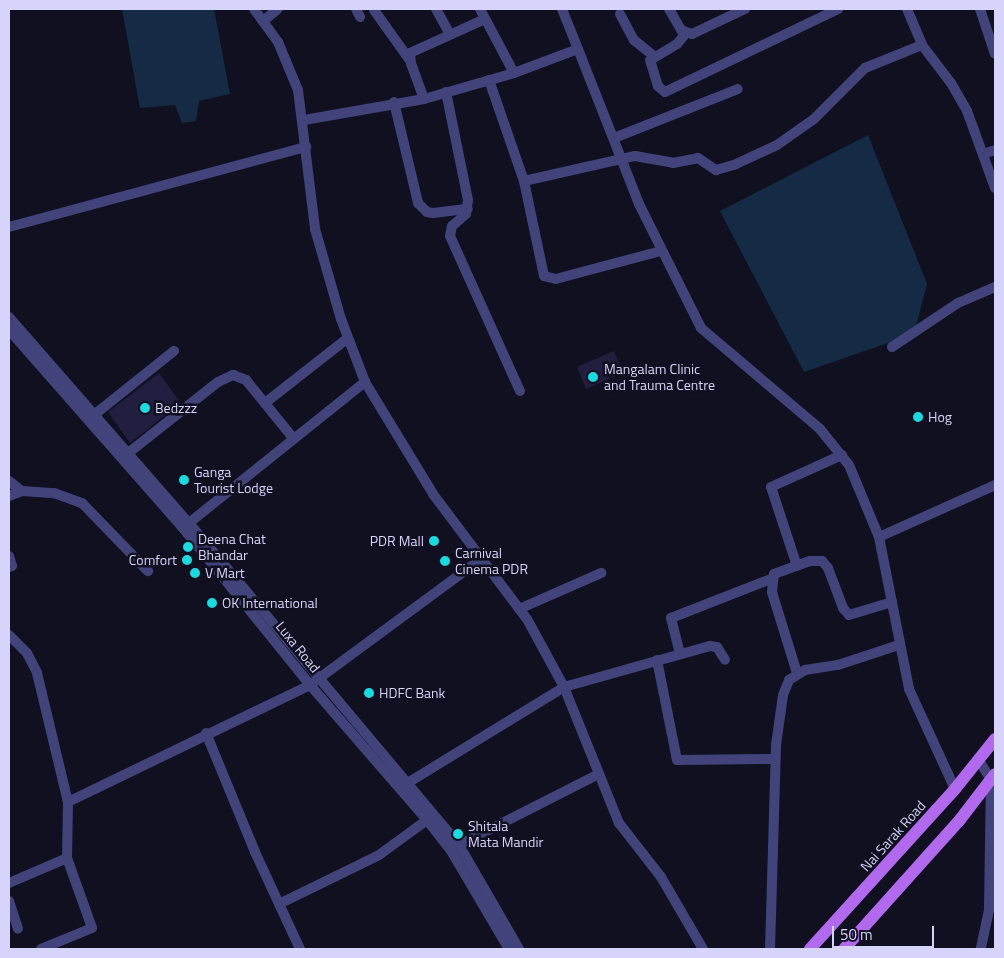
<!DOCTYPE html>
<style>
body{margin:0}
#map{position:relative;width:1004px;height:958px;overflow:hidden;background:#111020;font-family:"Titillium Web",sans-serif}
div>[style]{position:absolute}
.water>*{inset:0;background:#152b45}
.building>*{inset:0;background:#221e3f}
.minor>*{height:10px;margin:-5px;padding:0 5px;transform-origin:5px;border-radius:5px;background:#41437a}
.tertiary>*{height:10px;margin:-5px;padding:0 5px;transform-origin:5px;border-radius:5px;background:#41437a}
.primary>*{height:12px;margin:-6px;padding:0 6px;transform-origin:6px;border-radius:6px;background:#b169ed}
.dots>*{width:14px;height:14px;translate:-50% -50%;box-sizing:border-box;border:2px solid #111020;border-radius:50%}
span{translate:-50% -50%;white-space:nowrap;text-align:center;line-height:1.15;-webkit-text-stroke:5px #111020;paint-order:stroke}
.poi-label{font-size:14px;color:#d6d4fa}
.left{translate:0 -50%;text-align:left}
.right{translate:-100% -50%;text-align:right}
.street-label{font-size:14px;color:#d6d4fa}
.frame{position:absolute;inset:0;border:10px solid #d6d4fa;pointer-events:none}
.scale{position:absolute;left:832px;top:926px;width:102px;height:22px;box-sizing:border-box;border:2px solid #d6d4fa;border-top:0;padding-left:6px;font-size:15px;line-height:18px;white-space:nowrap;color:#d6d4fa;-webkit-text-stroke:4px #111020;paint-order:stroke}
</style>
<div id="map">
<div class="water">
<div style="clip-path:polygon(122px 9px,214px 9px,230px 94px,199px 101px,196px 121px,182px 123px,175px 105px,140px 108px)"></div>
<div style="clip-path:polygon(868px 135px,927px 284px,914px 334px,804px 372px,720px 211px)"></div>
</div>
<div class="building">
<div style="clip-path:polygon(614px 351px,623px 373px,586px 389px,577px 367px)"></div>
<div style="clip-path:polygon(159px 373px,181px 403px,130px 443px,108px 412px)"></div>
</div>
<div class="minor">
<div style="left:254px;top:9px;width:41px;rotate:54deg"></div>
<div style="left:278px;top:42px;width:52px;rotate:67.4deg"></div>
<div style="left:298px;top:90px;width:140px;rotate:83deg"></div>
<div style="left:315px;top:229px;width:94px;rotate:73.9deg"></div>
<div style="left:341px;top:319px;width:67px;rotate:69.1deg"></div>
<div style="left:365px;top:382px;width:131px;rotate:58.7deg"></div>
<div style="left:433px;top:494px;width:156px;rotate:53.1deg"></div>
<div style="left:527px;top:619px;width:77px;rotate:61.4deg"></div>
<div style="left:564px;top:687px;width:147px;rotate:68deg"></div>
<div style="left:619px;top:823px;width:68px;rotate:52.1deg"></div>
<div style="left:661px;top:877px;width:83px;rotate:59.7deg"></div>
<div style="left:356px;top:9px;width:9px;rotate:63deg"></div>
<div style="left:436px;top:9px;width:29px;rotate:61deg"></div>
<div style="left:480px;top:9px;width:72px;rotate:62deg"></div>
<div style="left:562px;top:9px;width:43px;rotate:68.2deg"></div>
<div style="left:669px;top:9px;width:24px;rotate:60deg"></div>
<div style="left:681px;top:30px;width:12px;rotate:20deg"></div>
<div style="left:692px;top:34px;width:59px;rotate:-25.3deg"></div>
<div style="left:907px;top:9px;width:39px;rotate:67deg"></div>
<div style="left:922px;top:45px;width:48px;rotate:52.7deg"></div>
<div style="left:951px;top:83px;width:32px;rotate:60deg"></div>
<div style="left:967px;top:111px;width:82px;rotate:70deg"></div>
<div style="left:374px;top:10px;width:60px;rotate:54.5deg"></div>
<div style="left:620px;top:14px;width:30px;rotate:62deg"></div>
<div style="left:634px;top:40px;width:26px;rotate:39deg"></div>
<div style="left:263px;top:21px;width:19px;rotate:-39deg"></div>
<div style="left:686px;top:33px;width:14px;rotate:129deg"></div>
<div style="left:677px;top:44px;width:31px;rotate:149deg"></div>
<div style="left:650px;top:60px;width:27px;rotate:73deg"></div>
<div style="left:658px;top:86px;width:9px;rotate:41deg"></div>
<div style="left:665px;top:92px;width:192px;rotate:-25.6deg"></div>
<div style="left:489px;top:80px;width:107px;rotate:70.9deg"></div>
<div style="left:446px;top:92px;width:110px;rotate:78.5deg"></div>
<div style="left:468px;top:200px;width:14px;rotate:98deg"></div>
<div style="left:466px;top:214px;width:18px;rotate:139deg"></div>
<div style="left:452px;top:226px;width:10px;rotate:101deg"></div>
<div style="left:450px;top:236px;width:170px;rotate:65.7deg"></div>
<div style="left:424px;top:99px;width:37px;rotate:-110deg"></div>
<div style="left:411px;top:64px;width:11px;rotate:-95deg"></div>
<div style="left:410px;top:53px;width:82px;rotate:-24.4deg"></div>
<div style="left:394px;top:102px;width:104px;rotate:76.6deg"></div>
<div style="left:418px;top:203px;width:13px;rotate:45deg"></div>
<div style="left:427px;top:212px;width:6px;rotate:9deg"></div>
<div style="left:433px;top:213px;width:35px;rotate:-7deg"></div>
<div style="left:304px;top:120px;width:122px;rotate:-9.9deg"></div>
<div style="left:424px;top:99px;width:94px;rotate:-16.1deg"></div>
<div style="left:514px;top:73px;width:68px;rotate:-20.6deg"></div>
<div style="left:578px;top:49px;width:167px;rotate:68.5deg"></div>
<div style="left:639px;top:204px;width:139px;rotate:63.4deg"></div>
<div style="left:701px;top:328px;width:156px;rotate:40.3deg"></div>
<div style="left:820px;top:429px;width:46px;rotate:51.1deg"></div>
<div style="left:849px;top:465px;width:78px;rotate:67.4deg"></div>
<div style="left:879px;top:537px;width:155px;rotate:78.8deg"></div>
<div style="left:909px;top:689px;width:110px;rotate:65.3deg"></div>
<div style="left:614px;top:138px;width:133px;rotate:-21.6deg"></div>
<div style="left:983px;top:154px;width:13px;rotate:-18deg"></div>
<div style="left:9px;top:227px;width:308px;rotate:-15.1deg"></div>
<div style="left:661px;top:251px;width:109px;rotate:165.1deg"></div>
<div style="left:556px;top:279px;width:12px;rotate:-166deg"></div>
<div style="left:544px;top:276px;width:97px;rotate:-101.9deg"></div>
<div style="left:524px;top:181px;width:114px;rotate:-12.7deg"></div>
<div style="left:635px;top:156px;width:39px;rotate:10deg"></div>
<div style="left:673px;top:163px;width:25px;rotate:-11deg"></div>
<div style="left:698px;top:158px;width:22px;rotate:34deg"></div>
<div style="left:716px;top:170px;width:19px;rotate:-16deg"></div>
<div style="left:734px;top:165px;width:47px;rotate:-24.9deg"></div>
<div style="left:777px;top:145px;width:45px;rotate:-35.1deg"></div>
<div style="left:814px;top:119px;width:72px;rotate:-45deg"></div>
<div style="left:865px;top:68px;width:61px;rotate:-22deg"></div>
<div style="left:892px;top:347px;width:79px;rotate:-33.7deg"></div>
<div style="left:958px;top:303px;width:40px;rotate:-23.4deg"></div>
<div style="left:265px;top:403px;width:105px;rotate:-38.1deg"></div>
<div style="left:89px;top:419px;width:109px;rotate:-38.7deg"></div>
<div style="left:122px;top:458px;width:122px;rotate:-38.4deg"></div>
<div style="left:218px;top:382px;width:17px;rotate:-25deg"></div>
<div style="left:233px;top:375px;width:14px;rotate:21deg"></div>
<div style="left:246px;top:380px;width:76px;rotate:50.9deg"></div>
<div style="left:9px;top:481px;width:16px;rotate:38deg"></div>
<div style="left:22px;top:491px;width:32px;rotate:4deg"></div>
<div style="left:54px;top:493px;width:30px;rotate:20deg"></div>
<div style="left:82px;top:503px;width:95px;rotate:45.9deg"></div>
<div style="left:9px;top:496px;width:14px;rotate:-21deg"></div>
<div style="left:189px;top:523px;width:226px;rotate:-38.7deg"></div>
<div style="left:879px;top:537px;width:127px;rotate:-24.1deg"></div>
<div style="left:9px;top:556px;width:10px;rotate:73deg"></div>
<div style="left:12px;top:566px;width:3px;rotate:162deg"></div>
<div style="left:797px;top:566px;width:83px;rotate:-108.2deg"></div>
<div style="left:771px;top:487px;width:78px;rotate:-24.3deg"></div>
<div style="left:519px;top:609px;width:90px;rotate:-23.7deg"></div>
<div style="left:9px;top:635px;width:25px;rotate:45deg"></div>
<div style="left:27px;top:653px;width:22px;rotate:63deg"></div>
<div style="left:37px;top:673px;width:133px;rotate:76.5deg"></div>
<div style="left:68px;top:802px;width:56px;rotate:91deg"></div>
<div style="left:67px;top:858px;width:74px;rotate:70.3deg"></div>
<div style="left:92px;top:928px;width:55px;rotate:157.6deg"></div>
<div style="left:680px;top:654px;width:37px;rotate:-104deg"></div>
<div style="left:671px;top:618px;width:107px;rotate:-21.3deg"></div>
<div style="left:657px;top:660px;width:102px;rotate:78.7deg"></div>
<div style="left:677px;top:760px;width:98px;rotate:-0.6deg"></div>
<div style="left:797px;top:673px;width:85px;rotate:-107.2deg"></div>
<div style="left:772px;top:592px;width:18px;rotate:-84deg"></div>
<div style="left:774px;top:574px;width:38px;rotate:-20deg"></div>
<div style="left:810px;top:561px;width:12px"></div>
<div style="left:822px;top:561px;width:9px;rotate:49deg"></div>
<div style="left:828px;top:568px;width:43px;rotate:69.4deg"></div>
<div style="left:843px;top:608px;width:9px;rotate:49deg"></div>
<div style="left:849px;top:615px;width:45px;rotate:-16.8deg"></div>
<div style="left:206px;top:733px;width:129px;rotate:67.6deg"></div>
<div style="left:255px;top:852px;width:107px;rotate:65.1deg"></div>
<div style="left:978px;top:759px;width:25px;rotate:58deg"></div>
<div style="left:991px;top:780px;width:130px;rotate:90.9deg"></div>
<div style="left:989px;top:910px;width:40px;rotate:102deg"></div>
<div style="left:401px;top:787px;width:191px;rotate:-31.5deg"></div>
<div style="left:564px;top:687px;width:152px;rotate:-15.7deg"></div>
<div style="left:710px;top:646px;width:7px;rotate:8deg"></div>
<div style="left:717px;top:647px;width:15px;rotate:58deg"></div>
<div style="left:68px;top:802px;width:269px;rotate:-25.8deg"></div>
<div style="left:310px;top:685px;width:212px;rotate:-36.4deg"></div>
<div style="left:453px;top:848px;width:161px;rotate:-26.9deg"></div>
<div style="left:9px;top:883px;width:63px;rotate:-23.3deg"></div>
<div style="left:9px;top:901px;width:29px;rotate:72deg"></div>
<div style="left:279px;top:904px;width:111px;rotate:-26.1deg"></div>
<div style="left:379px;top:855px;width:59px;rotate:-36.1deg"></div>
<div style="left:770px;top:949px;width:204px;rotate:-88.3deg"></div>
<div style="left:776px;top:745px;width:50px;rotate:-82deg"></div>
<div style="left:783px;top:695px;width:16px;rotate:-68deg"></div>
<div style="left:789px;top:680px;width:19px;rotate:-32deg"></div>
<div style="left:805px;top:670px;width:33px;rotate:-9deg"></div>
<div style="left:838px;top:665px;width:64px;rotate:-18.2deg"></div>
</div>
<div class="tertiary">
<div style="left:980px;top:9px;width:47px;rotate:71.6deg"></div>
<div style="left:9px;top:317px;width:274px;rotate:48.9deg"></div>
<div style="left:189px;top:523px;width:420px;rotate:50deg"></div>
<div style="left:459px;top:845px;width:120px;rotate:60deg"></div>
<div style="left:9px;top:330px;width:264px;rotate:48.7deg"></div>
<div style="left:183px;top:528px;width:202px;rotate:51deg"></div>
<div style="left:310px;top:685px;width:179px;rotate:49.1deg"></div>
<div style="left:427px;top:820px;width:37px;rotate:52deg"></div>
<div style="left:450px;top:849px;width:116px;rotate:59.5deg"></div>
</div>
<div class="primary">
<div style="left:810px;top:949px;width:216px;rotate:-47.8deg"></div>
<div style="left:955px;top:789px;width:64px;rotate:-51.3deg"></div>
<div style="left:844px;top:949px;width:172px;rotate:-48.1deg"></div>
<div style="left:959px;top:821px;width:59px;rotate:-52.5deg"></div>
</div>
<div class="dots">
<div style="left:593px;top:377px;background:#1bdadf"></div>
<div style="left:145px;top:408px;background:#1bdadf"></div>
<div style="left:918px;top:417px;background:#1bdadf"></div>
<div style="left:184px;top:480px;background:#1bdadf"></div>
<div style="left:434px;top:541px;background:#1bdadf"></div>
<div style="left:188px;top:547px;background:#1bdadf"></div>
<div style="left:187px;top:560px;background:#1bdadf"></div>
<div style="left:445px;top:561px;background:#1bdadf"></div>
<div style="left:195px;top:573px;background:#1bdadf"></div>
<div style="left:212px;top:603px;background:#1bdadf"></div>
<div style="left:369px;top:693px;background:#1bdadf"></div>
<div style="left:458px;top:834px;background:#1bdadf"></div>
</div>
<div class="poi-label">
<span class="left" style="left:604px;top:377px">Mangalam Clinic<br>and Trauma Centre</span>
<span class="left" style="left:155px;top:408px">Bedzzz</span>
<span class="left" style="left:928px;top:417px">Hog</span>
<span class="left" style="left:194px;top:480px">Ganga<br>Tourist Lodge</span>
<span class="left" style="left:198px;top:547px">Deena Chat<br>Bhandar</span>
<span class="right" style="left:424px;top:541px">PDR Mall</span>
<span class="left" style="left:455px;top:561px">Carnival<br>Cinema PDR</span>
<span class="right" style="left:177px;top:560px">Comfort</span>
<span class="left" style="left:205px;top:573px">V Mart</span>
<span class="left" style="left:222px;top:603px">OK International</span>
<span class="left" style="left:379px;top:693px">HDFC Bank</span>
<span class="left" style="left:468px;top:834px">Shitala<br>Mata Mandir</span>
</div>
<div class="street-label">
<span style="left:298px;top:647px;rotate:51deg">Luxa Road</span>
<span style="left:893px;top:836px;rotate:-48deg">Nai Sarak Road</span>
</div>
<div class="frame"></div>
<div class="scale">50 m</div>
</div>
